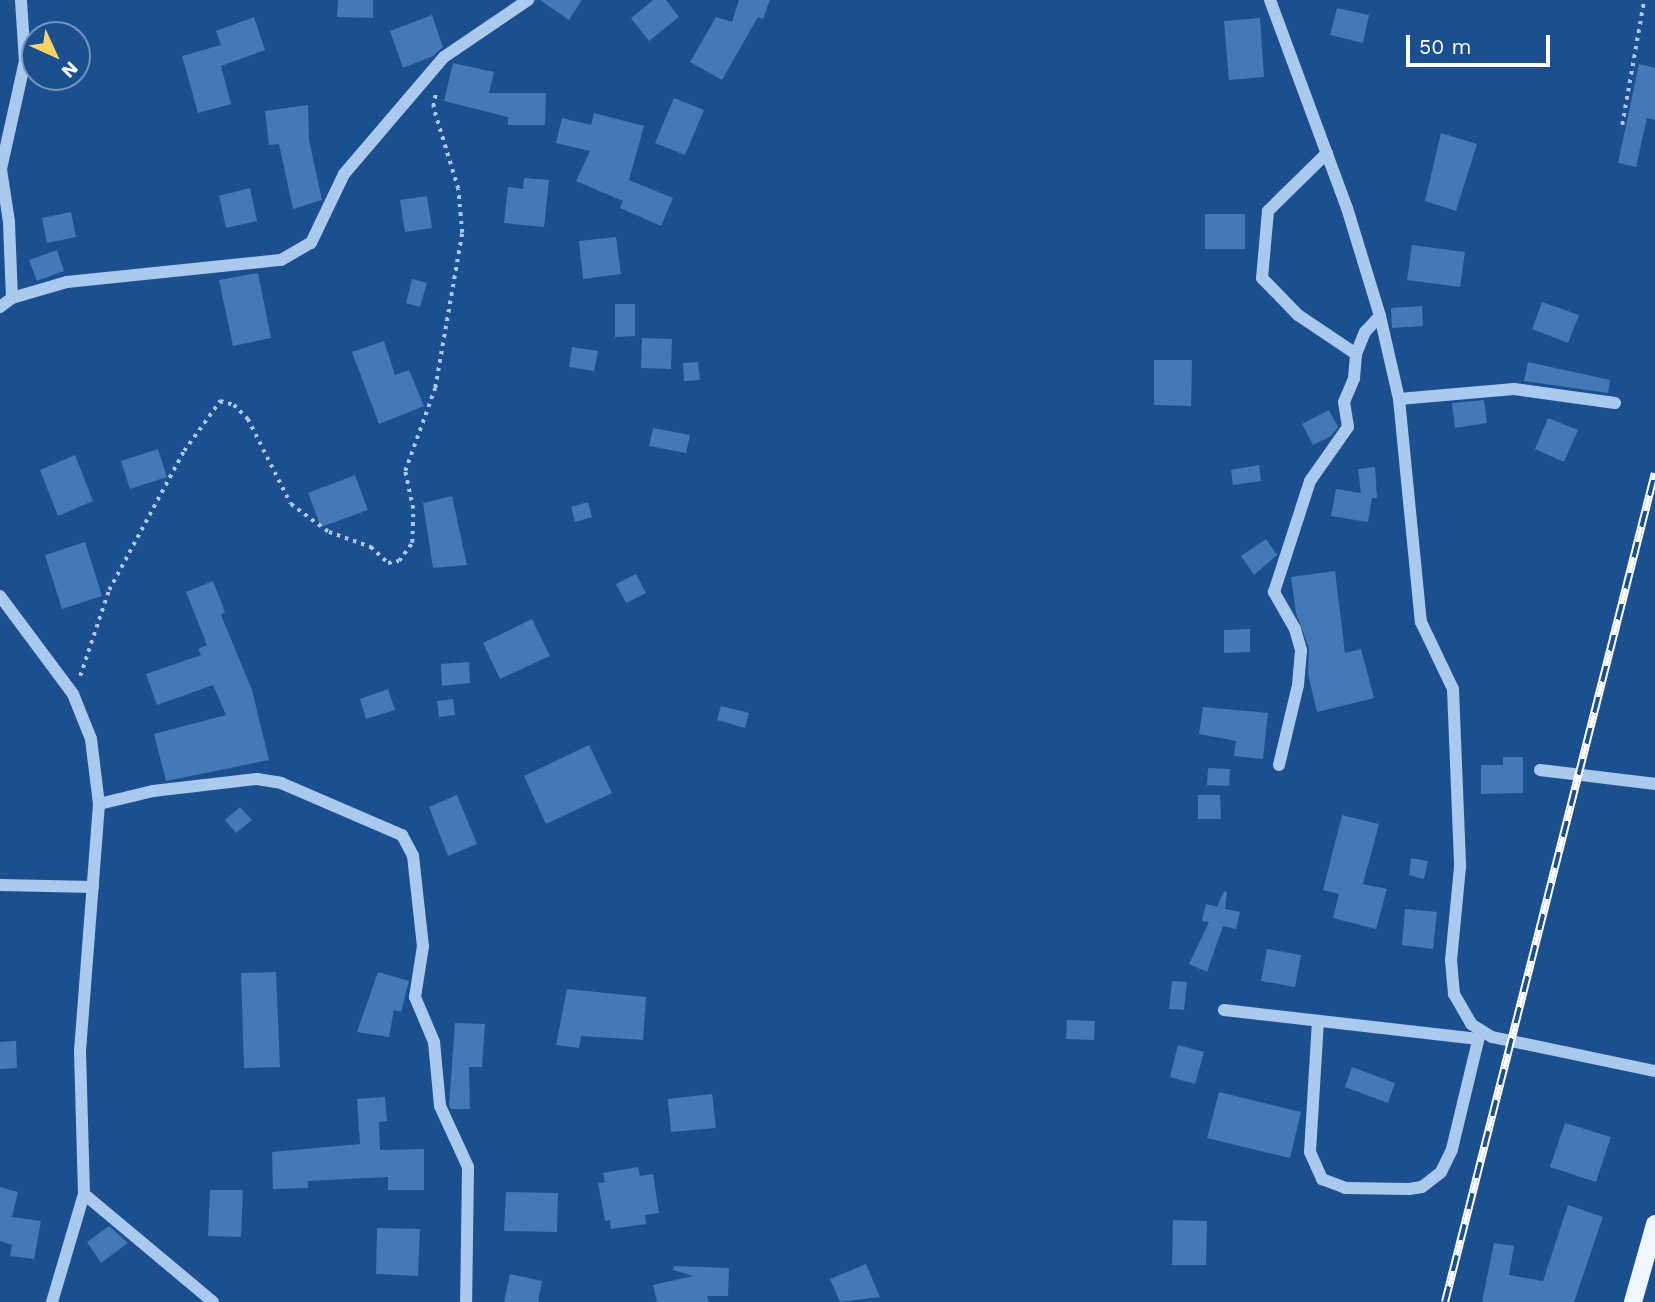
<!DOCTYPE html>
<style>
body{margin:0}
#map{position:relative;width:1655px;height:1302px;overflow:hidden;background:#1b4f8f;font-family:"Work Sans",sans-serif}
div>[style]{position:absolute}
.building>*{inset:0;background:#4478b7}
.path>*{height:3.5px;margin-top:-1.75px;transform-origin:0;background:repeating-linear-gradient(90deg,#a9c9ee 0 3.5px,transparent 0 8.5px)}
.minor>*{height:12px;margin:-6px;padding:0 6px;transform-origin:6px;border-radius:6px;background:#a9c9ee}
.major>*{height:18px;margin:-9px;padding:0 9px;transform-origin:9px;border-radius:9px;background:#f0f6ff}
.rail>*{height:8px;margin-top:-4px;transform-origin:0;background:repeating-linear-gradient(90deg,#1b4f8f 0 16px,#fff 0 32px);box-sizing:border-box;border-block:2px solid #fff}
span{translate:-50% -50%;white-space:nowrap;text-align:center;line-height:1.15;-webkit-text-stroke:7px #1b4f8f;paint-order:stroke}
.north{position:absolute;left:21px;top:21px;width:70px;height:70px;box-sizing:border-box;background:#1b4f8f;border:2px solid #7695bc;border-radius:50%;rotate:135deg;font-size:19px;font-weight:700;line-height:28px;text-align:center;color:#fff}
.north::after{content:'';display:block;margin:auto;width:24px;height:32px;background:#ffd166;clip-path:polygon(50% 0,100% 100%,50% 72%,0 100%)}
.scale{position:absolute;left:1406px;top:35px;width:144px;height:32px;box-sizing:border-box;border:4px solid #fff;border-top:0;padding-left:9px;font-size:21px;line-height:24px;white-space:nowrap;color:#fff;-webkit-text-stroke:5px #1b4f8f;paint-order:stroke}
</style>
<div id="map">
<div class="building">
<div style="clip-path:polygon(338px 0,373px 0,373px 18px,337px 17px)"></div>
<div style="clip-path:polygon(540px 0,582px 0,569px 20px)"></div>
<div style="clip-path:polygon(653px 0,666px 0,679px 17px,649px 41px,631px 18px)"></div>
<div style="clip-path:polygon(739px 0,770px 0,763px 19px,758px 17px,722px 80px,690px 62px,716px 17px,732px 22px)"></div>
<div style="clip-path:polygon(1337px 8px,1369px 15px,1363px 43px,1330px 35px)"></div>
<div style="clip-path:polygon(432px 15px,443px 47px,433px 56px,403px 68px,390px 31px)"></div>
<div style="clip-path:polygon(254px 17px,265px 50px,221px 66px,231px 104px,198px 113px,182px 56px,221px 45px,216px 31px)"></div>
<div style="clip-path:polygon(1260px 18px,1264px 77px,1229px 80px,1224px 21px)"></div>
<div style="clip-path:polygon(453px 63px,494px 72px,489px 93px,546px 93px,545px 125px,508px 125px,508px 117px,444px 101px)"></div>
<div style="clip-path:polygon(1639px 64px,1655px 68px,1655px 120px,1647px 118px,1636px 167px,1618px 163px)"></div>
<div style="clip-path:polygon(674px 98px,704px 110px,685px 155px,655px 143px)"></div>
<div style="clip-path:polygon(308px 105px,309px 140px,322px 200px,293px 209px,279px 144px,269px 145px,265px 111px)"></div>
<div style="clip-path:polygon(594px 113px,644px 126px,629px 180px,673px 198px,661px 226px,620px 208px,623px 201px,576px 181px,590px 151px,556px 143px,562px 118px,591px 125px)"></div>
<div style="clip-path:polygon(1441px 133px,1477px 144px,1456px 211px,1425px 201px)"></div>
<div style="clip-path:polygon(524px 178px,549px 180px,544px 227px,504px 223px,508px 187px,523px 189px)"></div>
<div style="clip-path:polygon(250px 188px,257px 221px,226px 228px,219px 196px)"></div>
<div style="clip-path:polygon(427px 196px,432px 228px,405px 232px,400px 200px)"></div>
<div style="clip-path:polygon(71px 212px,76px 237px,47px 243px,42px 218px)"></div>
<div style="clip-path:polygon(1205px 214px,1245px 214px,1245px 249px,1205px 249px)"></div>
<div style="clip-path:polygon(616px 237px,621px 274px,583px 279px,579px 241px)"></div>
<div style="clip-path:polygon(1412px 245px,1465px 252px,1460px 287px,1407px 280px)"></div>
<div style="clip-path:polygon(57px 250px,64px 271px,37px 281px,29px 260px)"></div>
<div style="clip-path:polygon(258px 273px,271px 338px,233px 346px,219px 280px)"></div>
<div style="clip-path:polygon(412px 279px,427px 283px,420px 307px,406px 303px)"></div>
<div style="clip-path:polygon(1542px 302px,1579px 315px,1568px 343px,1532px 329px)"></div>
<div style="clip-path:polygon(615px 304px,635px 304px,635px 336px,615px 337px)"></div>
<div style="clip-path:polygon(1422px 306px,1423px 326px,1392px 328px,1391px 308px)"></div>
<div style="clip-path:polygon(642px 338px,672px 339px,671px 369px,641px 368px)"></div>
<div style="clip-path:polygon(384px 341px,395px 375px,409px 370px,424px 406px,379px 424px,352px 352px)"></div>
<div style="clip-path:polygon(572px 347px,598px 351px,594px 371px,569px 367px)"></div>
<div style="clip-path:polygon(1154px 360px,1192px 360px,1191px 406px,1154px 405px)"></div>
<div style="clip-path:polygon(698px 362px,700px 380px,684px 381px,683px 363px)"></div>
<div style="clip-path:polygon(1528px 362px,1610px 380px,1608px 393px,1524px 381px)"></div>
<div style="clip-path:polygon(1484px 400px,1487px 423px,1455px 428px,1452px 403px)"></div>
<div style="clip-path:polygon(1329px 410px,1338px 427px,1331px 436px,1313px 445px,1302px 424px)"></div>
<div style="clip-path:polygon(1548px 418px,1578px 430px,1564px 462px,1535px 449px)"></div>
<div style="clip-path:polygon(653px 428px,690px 435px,686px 453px,649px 446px)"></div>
<div style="clip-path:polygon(158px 449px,167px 477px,130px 489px,121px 461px)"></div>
<div style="clip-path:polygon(75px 455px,93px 501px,58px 516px,40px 470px)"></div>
<div style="clip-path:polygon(1259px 465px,1261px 481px,1233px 485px,1231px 470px)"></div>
<div style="clip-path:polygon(1375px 467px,1377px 498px,1372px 498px,1368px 522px,1331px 516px,1336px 489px,1361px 493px,1358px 469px)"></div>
<div style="clip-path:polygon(355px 475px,368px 510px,321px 527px,308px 493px)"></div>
<div style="clip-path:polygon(452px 496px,467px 565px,433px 568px,423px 503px)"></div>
<div style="clip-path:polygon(588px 502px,592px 517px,575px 522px,571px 507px)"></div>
<div style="clip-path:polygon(1266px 539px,1277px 555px,1254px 575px,1241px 556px)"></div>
<div style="clip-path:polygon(85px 542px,102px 596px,62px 609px,45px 555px)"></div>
<div style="clip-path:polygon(1335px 571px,1345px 653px,1361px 649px,1374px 698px,1317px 712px,1308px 674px,1309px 648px,1296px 613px,1291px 577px)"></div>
<div style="clip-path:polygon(636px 574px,646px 593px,626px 603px,616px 584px)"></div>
<div style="clip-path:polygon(213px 581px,225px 612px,221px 615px,252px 690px,269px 760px,166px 781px,154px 734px,226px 715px,213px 685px,157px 705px,146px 674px,201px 655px,198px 649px,207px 645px,186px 592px)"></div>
<div style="clip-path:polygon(532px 619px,550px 656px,500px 679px,483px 643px)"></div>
<div style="clip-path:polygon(1250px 629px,1250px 652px,1224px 653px,1224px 630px)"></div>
<div style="clip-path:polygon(469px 662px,470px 683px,442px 686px,441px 664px)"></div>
<div style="clip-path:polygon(388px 689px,395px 710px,366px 719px,360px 699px)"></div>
<div style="clip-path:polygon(453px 699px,455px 715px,439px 717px,437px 701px)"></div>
<div style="clip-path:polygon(721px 706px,749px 713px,745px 728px,717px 720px)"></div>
<div style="clip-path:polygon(1203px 707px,1268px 713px,1263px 759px,1234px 756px,1236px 741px,1199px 734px)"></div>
<div style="clip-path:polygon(589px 745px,612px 793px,546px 824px,524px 776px)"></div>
<div style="clip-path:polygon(1503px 757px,1523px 757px,1523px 793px,1481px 794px,1481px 765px,1503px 765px)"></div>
<div style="clip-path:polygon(1208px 768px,1230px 769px,1229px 786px,1207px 785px)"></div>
<div style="clip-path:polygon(457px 795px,477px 844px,448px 856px,429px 807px)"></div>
<div style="clip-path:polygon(1198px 795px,1220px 795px,1221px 819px,1198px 819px)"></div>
<div style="clip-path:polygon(240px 807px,252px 820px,236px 833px,225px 820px)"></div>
<div style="clip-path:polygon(1342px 815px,1379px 824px,1363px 884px,1387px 889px,1376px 929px,1333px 918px,1339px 894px,1323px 890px)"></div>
<div style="clip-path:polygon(1411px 858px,1428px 861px,1424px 879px,1409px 875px)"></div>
<div style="clip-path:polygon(1224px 891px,1227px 892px,1225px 909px,1240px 912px,1236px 929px,1223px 926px,1207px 972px,1189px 964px,1209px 922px,1202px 921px,1206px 904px,1217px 907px)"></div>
<div style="clip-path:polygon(1405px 909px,1437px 912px,1433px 949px,1402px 945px)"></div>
<div style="clip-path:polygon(1267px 949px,1301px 955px,1295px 987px,1261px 981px)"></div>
<div style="clip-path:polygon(276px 972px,280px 1067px,244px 1068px,241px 973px)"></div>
<div style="clip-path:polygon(378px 972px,409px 981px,401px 1012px,394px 1010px,389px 1037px,357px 1032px)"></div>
<div style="clip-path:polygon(1172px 981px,1187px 982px,1184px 1010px,1169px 1009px)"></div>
<div style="clip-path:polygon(567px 989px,646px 997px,643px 1040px,581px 1036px,579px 1048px,556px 1045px)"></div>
<div style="clip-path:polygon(1067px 1020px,1095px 1021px,1094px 1040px,1066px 1039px)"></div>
<div style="clip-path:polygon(455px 1023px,485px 1024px,482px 1067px,469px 1067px,470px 1109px,451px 1109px,449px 1105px)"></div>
<div style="clip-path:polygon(16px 1041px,17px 1068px,0 1069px,0 1042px)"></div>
<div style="clip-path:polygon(1178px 1045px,1204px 1052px,1195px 1084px,1170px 1077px)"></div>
<div style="clip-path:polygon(1352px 1067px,1395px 1083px,1388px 1103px,1345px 1087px)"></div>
<div style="clip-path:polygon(1219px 1092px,1301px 1112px,1290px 1158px,1207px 1138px)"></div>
<div style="clip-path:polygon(712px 1094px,716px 1128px,671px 1132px,668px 1099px)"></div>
<div style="clip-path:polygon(385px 1097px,387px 1121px,379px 1122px,380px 1150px,424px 1149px,424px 1190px,388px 1190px,388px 1177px,308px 1181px,308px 1188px,273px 1189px,272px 1152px,360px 1144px,357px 1099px)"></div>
<div style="clip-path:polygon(1565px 1123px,1611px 1137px,1596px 1182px,1550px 1167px)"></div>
<div style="clip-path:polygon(638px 1167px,640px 1176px,653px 1174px,659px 1213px,645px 1215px,646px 1224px,611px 1229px,610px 1220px,605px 1221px,598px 1183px,605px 1182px,603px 1173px)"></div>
<div style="clip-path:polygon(0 1187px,18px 1192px,12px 1217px,41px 1221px,34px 1259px,10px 1256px,12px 1245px,0 1241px)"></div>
<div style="clip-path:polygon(210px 1190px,243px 1190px,241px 1237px,208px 1236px)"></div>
<div style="clip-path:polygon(506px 1192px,558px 1193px,557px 1232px,504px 1231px)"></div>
<div style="clip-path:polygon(1568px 1205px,1603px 1217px,1574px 1302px,1482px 1302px,1494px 1243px,1514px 1246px,1509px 1275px,1543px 1281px)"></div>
<div style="clip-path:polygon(1173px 1220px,1207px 1221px,1206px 1265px,1172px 1265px)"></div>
<div style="clip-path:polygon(109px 1226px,128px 1243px,101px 1263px,87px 1242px)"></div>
<div style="clip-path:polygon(377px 1228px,420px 1229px,418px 1276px,376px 1274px)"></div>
<div style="clip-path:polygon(866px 1264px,880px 1297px,840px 1302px,830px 1279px)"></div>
<div style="clip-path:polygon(674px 1266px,729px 1268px,728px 1296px,707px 1296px,709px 1302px,657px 1302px,653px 1285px,693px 1276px,673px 1270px)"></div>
<div style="clip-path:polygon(510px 1274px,542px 1281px,538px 1302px,504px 1302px)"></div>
</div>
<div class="path">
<div style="left:1622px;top:125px;width:127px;rotate:-80deg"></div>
<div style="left:80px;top:676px;width:91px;rotate:-71.4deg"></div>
<div style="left:109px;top:590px;width:158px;rotate:-61.7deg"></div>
<div style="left:184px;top:451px;width:62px;rotate:-54.2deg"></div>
<div style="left:220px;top:401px;width:15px;rotate:16deg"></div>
<div style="left:234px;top:405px;width:20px;rotate:45deg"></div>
<div style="left:248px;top:419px;width:95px;rotate:63.2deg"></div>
<div style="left:291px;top:504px;width:47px;rotate:36.4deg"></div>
<div style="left:329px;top:532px;width:45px;rotate:19.7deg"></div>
<div style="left:371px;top:547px;width:23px;rotate:43deg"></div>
<div style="left:388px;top:563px;width:11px;rotate:-10deg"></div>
<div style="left:399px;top:561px;width:22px;rotate:-54deg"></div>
<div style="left:412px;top:543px;width:34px;rotate:-88deg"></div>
<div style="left:413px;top:509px;width:39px;rotate:-102deg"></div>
<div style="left:405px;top:471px;width:88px;rotate:-70.1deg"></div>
<div style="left:435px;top:388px;width:157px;rotate:-80.1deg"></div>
<div style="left:462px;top:233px;width:44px;rotate:-95.2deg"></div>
<div style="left:458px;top:189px;width:86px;rotate:-107deg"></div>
<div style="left:433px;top:107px;width:15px;rotate:-79deg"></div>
</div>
<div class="minor">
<div style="left:1270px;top:0;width:222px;rotate:69.7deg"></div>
<div style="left:1347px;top:208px;width:113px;rotate:73deg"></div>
<div style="left:1380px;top:316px;width:85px;rotate:77.1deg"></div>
<div style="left:1399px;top:399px;width:224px;rotate:84.4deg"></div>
<div style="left:1421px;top:622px;width:74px;rotate:64.5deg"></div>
<div style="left:1453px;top:689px;width:178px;rotate:87.7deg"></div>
<div style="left:1460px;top:867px;width:93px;rotate:95.5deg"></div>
<div style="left:1451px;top:960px;width:34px;rotate:85deg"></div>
<div style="left:1454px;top:994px;width:34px;rotate:60deg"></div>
<div style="left:1471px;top:1024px;width:25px;rotate:32deg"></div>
<div style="left:1492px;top:1037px;width:167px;rotate:11.8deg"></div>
<div style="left:1327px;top:153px;width:83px;rotate:135.5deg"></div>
<div style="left:1268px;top:211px;width:67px;rotate:95.1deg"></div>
<div style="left:1262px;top:278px;width:52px;rotate:45.8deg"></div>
<div style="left:1298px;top:315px;width:70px;rotate:33.9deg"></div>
<div style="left:12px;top:298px;width:57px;rotate:-16.2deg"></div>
<div style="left:67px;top:282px;width:215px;rotate:-5.9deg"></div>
<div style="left:281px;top:260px;width:34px;rotate:-30deg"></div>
<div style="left:311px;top:243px;width:76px;rotate:-64.4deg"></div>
<div style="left:344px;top:174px;width:154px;rotate:-49.5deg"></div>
<div style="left:444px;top:57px;width:102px;rotate:-34.2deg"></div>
<div style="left:0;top:307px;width:15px;rotate:-37deg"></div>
<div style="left:12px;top:298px;width:76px;rotate:-92.3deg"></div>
<div style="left:9px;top:222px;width:54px;rotate:-98.6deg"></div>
<div style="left:1px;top:169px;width:111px;rotate:-77.5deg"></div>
<div style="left:25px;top:61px;width:61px;rotate:-93.8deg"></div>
<div style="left:1399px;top:399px;width:115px;rotate:-5deg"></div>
<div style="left:1514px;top:389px;width:102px;rotate:7.9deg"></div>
<div style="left:0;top:596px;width:122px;rotate:53.3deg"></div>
<div style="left:73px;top:694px;width:48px;rotate:68.2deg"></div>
<div style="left:91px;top:739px;width:65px;rotate:83deg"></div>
<div style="left:99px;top:804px;width:248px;rotate:94.4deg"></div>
<div style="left:80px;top:1051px;width:143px;rotate:88.4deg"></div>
<div style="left:84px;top:1194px;width:113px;rotate:106.5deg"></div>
<div style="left:1279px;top:765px;width:82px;rotate:-76.6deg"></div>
<div style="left:1298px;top:685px;width:35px;rotate:-85deg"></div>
<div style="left:1301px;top:650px;width:22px;rotate:-106deg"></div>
<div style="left:1295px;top:629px;width:43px;rotate:-119.6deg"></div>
<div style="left:1274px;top:592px;width:117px;rotate:-72deg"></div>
<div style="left:1310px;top:481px;width:66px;rotate:-54.9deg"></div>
<div style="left:1348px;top:427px;width:25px;rotate:-99deg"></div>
<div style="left:1344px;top:402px;width:26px;rotate:-67deg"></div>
<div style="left:1354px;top:378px;width:24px;rotate:-85deg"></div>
<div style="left:1356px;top:354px;width:24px;rotate:-68deg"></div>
<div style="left:1365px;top:332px;width:22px;rotate:-47deg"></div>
<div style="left:1540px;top:770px;width:116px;rotate:6.9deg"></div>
<div style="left:99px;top:804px;width:56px;rotate:-13.5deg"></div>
<div style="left:153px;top:791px;width:105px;rotate:-6.6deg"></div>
<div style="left:257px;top:779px;width:24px;rotate:9deg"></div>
<div style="left:281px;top:783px;width:132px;rotate:23.3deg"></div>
<div style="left:402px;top:835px;width:24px;rotate:62deg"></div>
<div style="left:413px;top:856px;width:91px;rotate:83.7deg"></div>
<div style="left:423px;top:946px;width:52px;rotate:98.9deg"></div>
<div style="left:415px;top:997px;width:49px;rotate:67.1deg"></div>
<div style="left:434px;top:1042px;width:64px;rotate:84.6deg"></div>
<div style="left:440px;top:1106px;width:67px;rotate:65.3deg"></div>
<div style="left:468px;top:1167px;width:135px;rotate:90.8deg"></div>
<div style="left:0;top:885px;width:93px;rotate:1.2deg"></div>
<div style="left:1224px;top:1010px;width:256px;rotate:6.5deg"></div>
<div style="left:1318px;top:1021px;width:131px;rotate:93.5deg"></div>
<div style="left:1310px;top:1152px;width:30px;rotate:66deg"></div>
<div style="left:1322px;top:1179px;width:25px;rotate:21deg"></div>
<div style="left:1345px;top:1188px;width:64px;rotate:0.9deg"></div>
<div style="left:1409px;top:1189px;width:13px;rotate:-9deg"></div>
<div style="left:1422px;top:1187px;width:24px;rotate:-38deg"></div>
<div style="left:1441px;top:1172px;width:25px;rotate:-64deg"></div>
<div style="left:1452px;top:1149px;width:120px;rotate:-76.5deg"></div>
<div style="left:84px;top:1194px;width:168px;rotate:39.9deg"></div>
</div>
<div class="major">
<div style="left:1633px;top:1302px;width:81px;rotate:-74.2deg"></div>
</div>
<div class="rail">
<div style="left:1445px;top:1302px;width:855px;rotate:-75.79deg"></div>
</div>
<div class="north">N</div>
<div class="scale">50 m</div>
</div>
